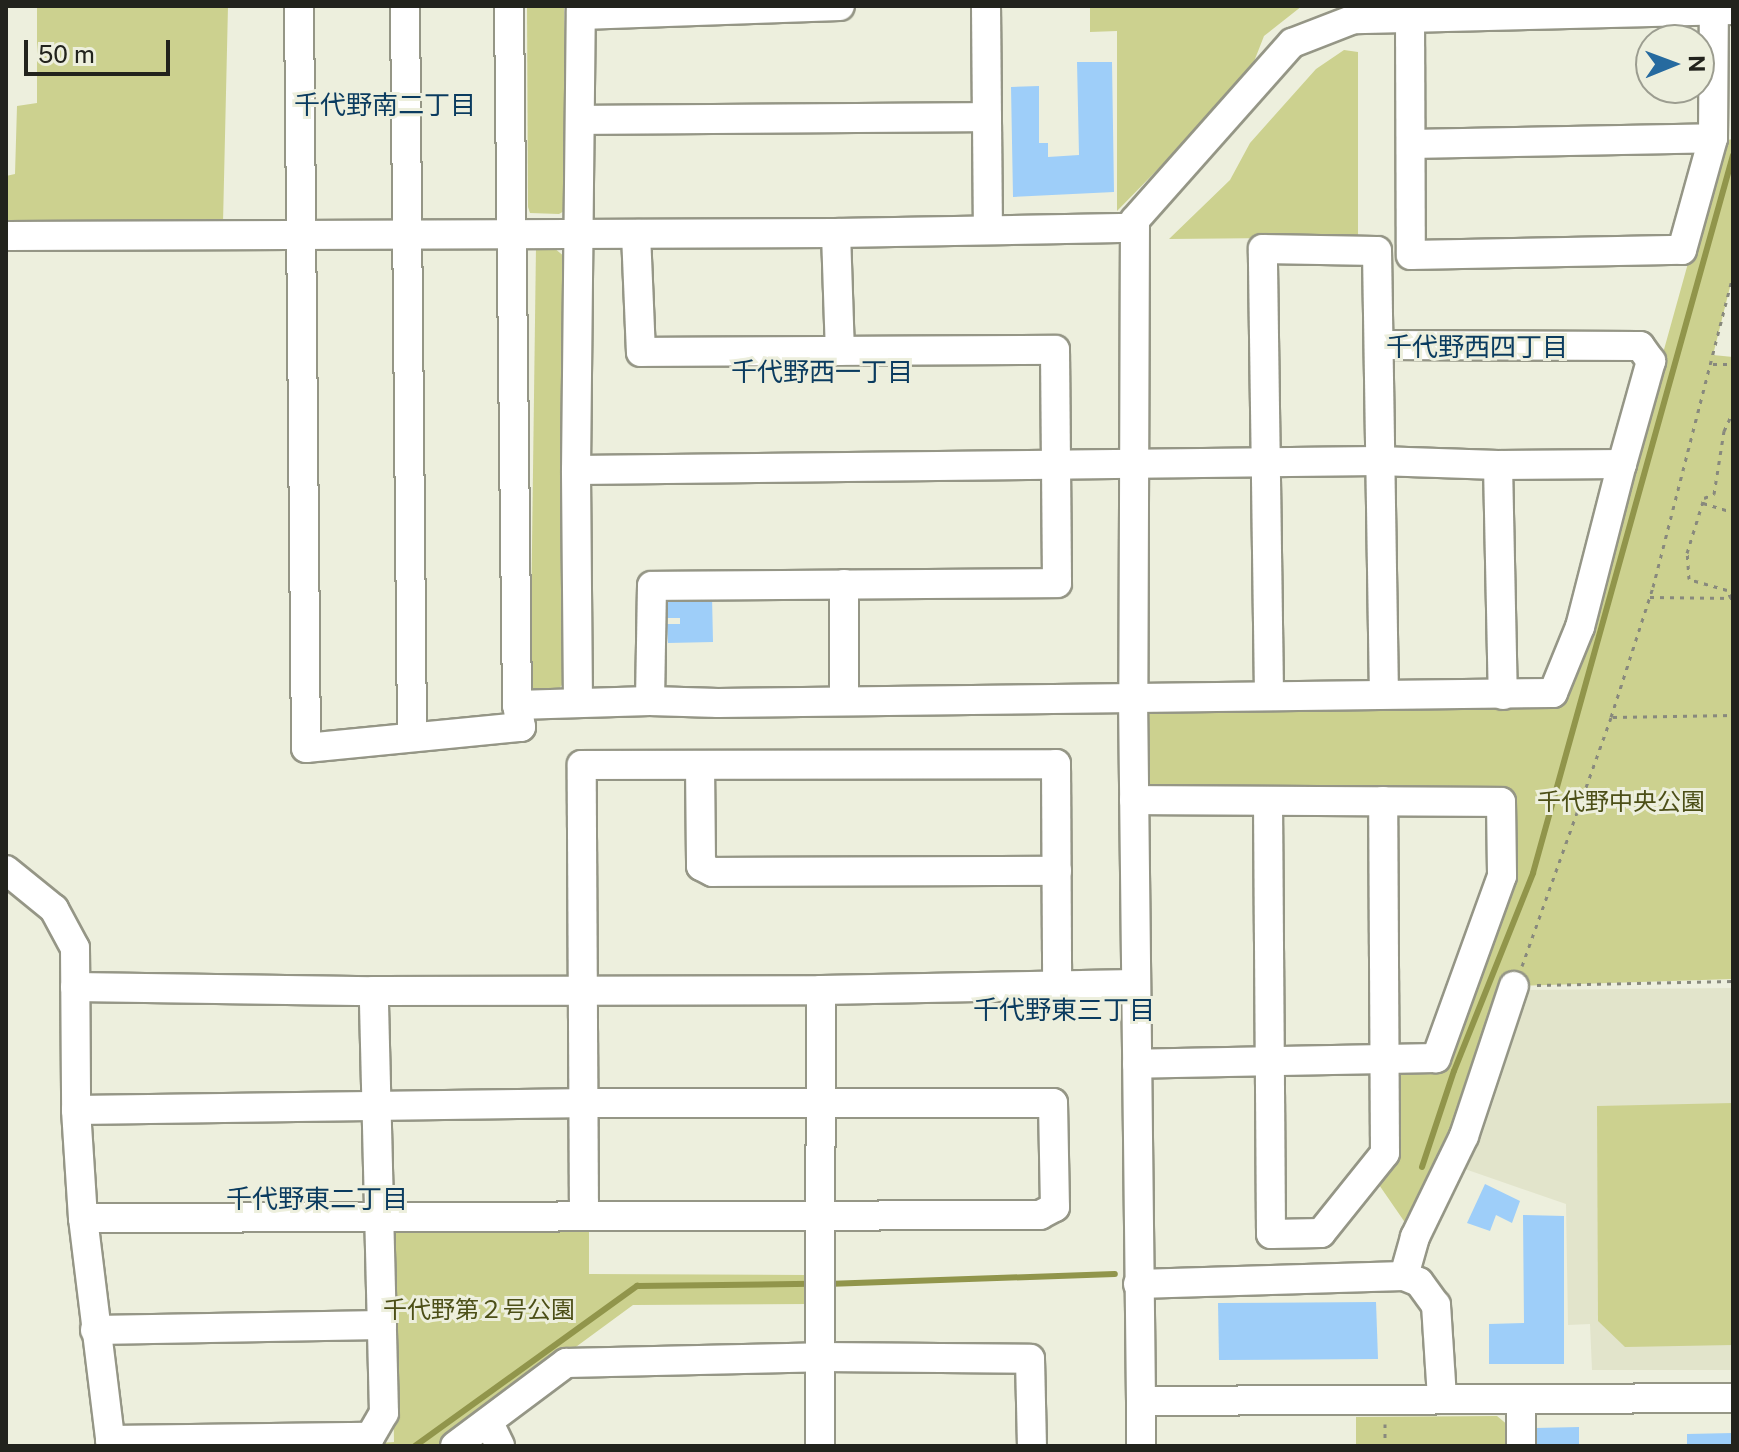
<!DOCTYPE html>
<meta charset="utf-8">
<style>
body{margin:0}
#map{position:relative;width:1739px;height:1452px;overflow:hidden;background:#edefdd;font-family:"Public Sans","Noto Sans JP",sans-serif}
div>[style]{position:absolute}
.built>*{inset:0;background:#e2e4cb}
.green>*{inset:0;background:#ccd18f}
.stream>*{height:6px;margin:-3px;padding:0 3px;transform-origin:3px;border-radius:3px;background:#91954b}
.building>*{inset:0;background:#9ecef9}
.path>*{height:3px;margin-top:-1.5px;transform-origin:0;background:repeating-linear-gradient(90deg,#88897d 0 4px,transparent 0 10px)}
.roads{filter:drop-shadow(2px 0 #959686) drop-shadow(-2px 0 #959686) drop-shadow(0 2px #959686) drop-shadow(0 -2px #959686)}
.minor>*{height:28px;margin:-14px;padding:0 14px;transform-origin:14px;border-radius:14px;background:#fff}
span{translate:-50% -50%;white-space:nowrap;text-align:center;line-height:1.15;-webkit-text-stroke:6px #edefdd;paint-order:stroke}
.park-label{font-size:24px;color:#4c4f17}
.neighbourhood-label{font-size:26px;color:#0a3b5f}
.frame{position:absolute;inset:0;border:8px solid #22231d;pointer-events:none}
.north{position:absolute;left:1635px;top:24px;width:80px;height:80px;box-sizing:border-box;background:#edefdd;border:2px solid #9c9d90;border-radius:50%;rotate:89deg;font-size:22px;font-weight:700;line-height:32px;text-align:center;color:#22231d}
.north::after{content:'';display:block;margin:auto;width:28px;height:36px;background:#266a9f;clip-path:polygon(50% 0,100% 100%,50% 72%,0 100%)}
.scale{position:absolute;left:24px;top:40px;width:146px;height:36px;box-sizing:border-box;border:4px solid #22231d;border-top:0;padding-left:10px;font-size:24px;line-height:28px;white-space:nowrap;color:#22231d;-webkit-text-stroke:6px #edefdd;paint-order:stroke}
</style>
<div id="map">
<div class="built">
<div style="clip-path:polygon(1733px 988px,1733px 1370px,1592px 1370px,1590px 1324px,1568px 1325px,1566px 1204px,1462px 1168px,1520px 990px)"></div>
</div>
<div class="green">
<div style="clip-path:polygon(6px 6px,228px 6px,223px 223px,6px 224px,6px 176px,15px 174px,17px 106px,37px 103px,37px 8px)"></div>
<div style="clip-path:polygon(527px 6px,564px 6px,566px 210px,559px 214px,530px 213px,528px 207px)"></div>
<div style="clip-path:polygon(1090px 6px,1302px 6px,1264px 36px,1248px 77px,1117px 211px,1117px 31px,1090px 32px)"></div>
<div style="clip-path:polygon(1344px 50px,1358px 52px,1358px 237px,1169px 239px,1230px 180px,1250px 143px,1316px 69px)"></div>
<div style="clip-path:polygon(1733px 139px,1733px 275px,1713px 355px,1733px 357px,1733px 979px,1514px 986px,1415px 1237px,1375px 1179px,1391px 1067px,1438px 1068px,1511px 874px,1510px 791px,1145px 784px,1146px 706px,1558px 706px,1586px 630px,1722px 141px)"></div>
<div style="clip-path:polygon(536px 246px,554px 248px,565px 257px,565px 681px,555px 694px,530px 697px)"></div>
<div style="clip-path:polygon(1733px 1103px,1733px 1345px,1625px 1347px,1598px 1321px,1597px 1106px)"></div>
<div style="clip-path:polygon(589px 1223px,589px 1274px,807px 1275px,807px 1304px,633px 1305px,441px 1446px,333px 1446px,394px 1442px,391px 1231px,398px 1224px)"></div>
<div style="clip-path:polygon(1497px 1416px,1509px 1426px,1509px 1446px,1356px 1446px,1356px 1417px)"></div>
</div>
<div class="stream">
<div style="left:1422px;top:1167px;width:101px;rotate:-71.6deg"></div>
<div style="left:1454px;top:1071px;width:213px;rotate:-68.2deg"></div>
<div style="left:1533px;top:873px;width:745px;rotate:-74.43deg"></div>
<div style="left:827px;top:1284px;width:288px;rotate:-2deg"></div>
<div style="left:415px;top:1446px;width:274px;rotate:-35.8deg"></div>
<div style="left:637px;top:1286px;width:175px;rotate:-0.7deg"></div>
</div>
<div class="building">
<div style="clip-path:polygon(1077px 62px,1112px 62px,1114px 192px,1013px 197px,1011px 87px,1039px 86px,1039px 143px,1048px 143px,1048px 157px,1079px 155px)"></div>
<div style="clip-path:polygon(712px 596px,713px 642px,668px 643px,667px 624px,680px 624px,680px 618px,664px 618px,664px 597px)"></div>
<div style="clip-path:polygon(1485px 1184px,1520px 1201px,1512px 1223px,1496px 1215px,1490px 1231px,1467px 1223px)"></div>
<div style="clip-path:polygon(1523px 1215px,1564px 1216px,1564px 1364px,1489px 1364px,1489px 1324px,1524px 1323px)"></div>
<div style="clip-path:polygon(1376px 1302px,1378px 1359px,1219px 1360px,1218px 1303px)"></div>
<div style="clip-path:polygon(1579px 1427px,1579px 1446px,1529px 1446px,1535px 1428px)"></div>
<div style="clip-path:polygon(1733px 1433px,1733px 1446px,1687px 1446px,1687px 1434px)"></div>
</div>
<div class="path">
<div style="left:1713px;top:364px;width:20px"></div>
<div style="left:1703px;top:503px;width:31px;rotate:17deg"></div>
<div style="left:1650px;top:597px;width:83px;rotate:0.7deg"></div>
<div style="left:1731px;top:598px;width:9px;rotate:-117deg"></div>
<div style="left:1727px;top:590px;width:40px;rotate:-164deg"></div>
<div style="left:1689px;top:579px;width:26px;rotate:-94deg"></div>
<div style="left:1687px;top:553px;width:58px;rotate:-72.8deg"></div>
<div style="left:1704px;top:498px;width:11px;rotate:-22deg"></div>
<div style="left:1714px;top:494px;width:64px;rotate:-81deg"></div>
<div style="left:1724px;top:431px;width:21px;rotate:-65deg"></div>
<div style="left:1613px;top:717px;width:120px;rotate:-1deg"></div>
<div style="left:1522px;top:966px;width:264px;rotate:-70.3deg"></div>
<div style="left:1611px;top:717px;width:137px;rotate:-72.1deg"></div>
<div style="left:1653px;top:587px;width:322px;rotate:-75.6deg"></div>
<div style="left:1537px;top:985px;width:196px;rotate:-1.2deg"></div>
<div style="left:1385px;top:1424px;width:22px;rotate:90deg"></div>
</div>
<div class="roads">
<div class="minor">
<div style="left:299px;top:6px;width:742px;rotate:89.46deg"></div>
<div style="left:306px;top:748px;width:216px;rotate:-5.6deg"></div>
<div style="left:521px;top:727px;width:22px;rotate:-100deg"></div>
<div style="left:517px;top:705px;width:699px;rotate:-90.66deg"></div>
<div style="left:405px;top:6px;width:730px;rotate:89.45deg"></div>
<div style="left:986px;top:6px;width:224px;rotate:89.5deg"></div>
<div style="left:1733px;top:10px;width:379px;rotate:178.6deg"></div>
<div style="left:1354px;top:19px;width:66px;rotate:158.8deg"></div>
<div style="left:1292px;top:43px;width:237px;rotate:131.6deg"></div>
<div style="left:1135px;top:220px;width:476px;rotate:90.2deg"></div>
<div style="left:1133px;top:696px;width:705px;rotate:89.35deg"></div>
<div style="left:1141px;top:1401px;width:592px;rotate:-0.29deg"></div>
<div style="left:581px;top:15px;width:259px;rotate:-2deg"></div>
<div style="left:1410px;top:19px;width:236px;rotate:89.8deg"></div>
<div style="left:1411px;top:255px;width:271px;rotate:-1.1deg"></div>
<div style="left:1682px;top:250px;width:116px;rotate:-74.5deg"></div>
<div style="left:1713px;top:138px;width:129px;rotate:-89.6deg"></div>
<div style="left:582px;top:120px;width:405px;rotate:-0.4deg"></div>
<div style="left:1411px;top:144px;width:302px;rotate:-1.1deg"></div>
<div style="left:836px;top:233px;width:118px;rotate:88.1deg"></div>
<div style="left:636px;top:234px;width:118px;rotate:87.6deg"></div>
<div style="left:641px;top:352px;width:414px;rotate:-0.3deg"></div>
<div style="left:1055px;top:350px;width:233px;rotate:89.5deg"></div>
<div style="left:1057px;top:583px;width:405px;rotate:179.6deg"></div>
<div style="left:652px;top:586px;width:115px;rotate:91deg"></div>
<div style="left:6px;top:236px;width:830px;rotate:-0.21deg"></div>
<div style="left:836px;top:233px;width:298px;rotate:-1deg"></div>
<div style="left:1381px;top:345px;width:259px;rotate:0.2deg"></div>
<div style="left:1640px;top:346px;width:19px;rotate:54deg"></div>
<div style="left:1651px;top:361px;width:107px;rotate:105.7deg"></div>
<div style="left:1498px;top:465px;width:230px;rotate:88.8deg"></div>
<div style="left:844px;top:584px;width:117px;rotate:90deg"></div>
<div style="left:1269px;top:694px;width:445px;rotate:-90.8deg"></div>
<div style="left:1263px;top:249px;width:114px;rotate:1deg"></div>
<div style="left:1377px;top:251px;width:442px;rotate:89.1deg"></div>
<div style="left:578px;top:703px;width:233px;rotate:-90.5deg"></div>
<div style="left:576px;top:470px;width:464px;rotate:-89.4deg"></div>
<div style="left:517px;top:705px;width:133px;rotate:-1.7deg"></div>
<div style="left:650px;top:701px;width:68px;rotate:1.7deg"></div>
<div style="left:718px;top:703px;width:835px;rotate:-0.69deg"></div>
<div style="left:1553px;top:693px;width:71px;rotate:-67.8deg"></div>
<div style="left:1580px;top:627px;width:168px;rotate:-75.6deg"></div>
<div style="left:1622px;top:464px;width:124px;rotate:179.5deg"></div>
<div style="left:1498px;top:465px;width:120px;rotate:-178.1deg"></div>
<div style="left:1378px;top:461px;width:802px;rotate:179.36deg"></div>
<div style="left:700px;top:765px;width:101px;rotate:89.4deg"></div>
<div style="left:701px;top:866px;width:13px;rotate:27deg"></div>
<div style="left:713px;top:872px;width:344px;rotate:-0.2deg"></div>
<div style="left:1134px;top:800px;width:367px;rotate:0.3deg"></div>
<div style="left:1501px;top:802px;width:74px;rotate:89.2deg"></div>
<div style="left:1502px;top:876px;width:194px;rotate:109.9deg"></div>
<div style="left:1436px;top:1058px;width:299px;rotate:178.9deg"></div>
<div style="left:1268px;top:802px;width:432px;rotate:89.6deg"></div>
<div style="left:1271px;top:1234px;width:50px;rotate:-1.1deg"></div>
<div style="left:1321px;top:1233px;width:102px;rotate:-51.3deg"></div>
<div style="left:1385px;top:1153px;width:352px;rotate:-90.3deg"></div>
<div style="left:6px;top:870px;width:62px;rotate:39.1deg"></div>
<div style="left:54px;top:909px;width:44px;rotate:61.7deg"></div>
<div style="left:75px;top:948px;width:162px;rotate:89.6deg"></div>
<div style="left:76px;top:1110px;width:108px;rotate:86.3deg"></div>
<div style="left:83px;top:1218px;width:230px;rotate:83deg"></div>
<div style="left:75px;top:987px;width:299px;rotate:0.8deg"></div>
<div style="left:374px;top:991px;width:447px;rotate:-0.1deg"></div>
<div style="left:821px;top:990px;width:315px;rotate:-1.1deg"></div>
<div style="left:76px;top:1110px;width:508px;rotate:-0.79deg"></div>
<div style="left:584px;top:1103px;width:469px"></div>
<div style="left:1053px;top:1103px;width:104px;rotate:88.9deg"></div>
<div style="left:1055px;top:1207px;width:17px;rotate:152deg"></div>
<div style="left:1040px;top:1215px;width:957px;rotate:179.82deg"></div>
<div style="left:584px;top:1215px;width:450px;rotate:-90.3deg"></div>
<div style="left:582px;top:765px;width:474px;rotate:-0.1deg"></div>
<div style="left:1056px;top:764px;width:222px;rotate:89.7deg"></div>
<div style="left:1404px;top:1276px;width:41px;rotate:-74.2deg"></div>
<div style="left:1415px;top:1237px;width:112px;rotate:-64.1deg"></div>
<div style="left:1464px;top:1136px;width:158px;rotate:-71.6deg"></div>
<div style="left:1138px;top:1284px;width:266px;rotate:-1.7deg"></div>
<div style="left:1404px;top:1276px;width:16px;rotate:22deg"></div>
<div style="left:1419px;top:1282px;width:29px;rotate:54deg"></div>
<div style="left:1436px;top:1305px;width:94px;rotate:86.3deg"></div>
<div style="left:95px;top:1330px;width:287px;rotate:-1deg"></div>
<div style="left:1521px;top:1399px;width:47px;rotate:90deg"></div>
<div style="left:1141px;top:1401px;width:45px;rotate:90deg"></div>
<div style="left:489px;top:1423px;width:25px;rotate:64deg"></div>
<div style="left:110px;top:1440px;width:260px;rotate:-0.7deg"></div>
<div style="left:370px;top:1437px;width:28px;rotate:-60deg"></div>
<div style="left:384px;top:1413px;width:422px;rotate:-91.4deg"></div>
<div style="left:455px;top:1446px;width:139px;rotate:-36.8deg"></div>
<div style="left:566px;top:1363px;width:255px;rotate:-1.3deg"></div>
<div style="left:821px;top:1357px;width:209px;rotate:0.5deg"></div>
<div style="left:1030px;top:1359px;width:87px;rotate:88.7deg"></div>
<div style="left:820px;top:1446px;width:456px;rotate:-89.9deg"></div>
</div>
</div>
<div class="park-label">
<span style="left:1621px;top:802px">千代野中央公園</span>
<span style="left:479px;top:1310px">千代野第２号公園</span>
</div>
<div class="neighbourhood-label">
<span style="left:385px;top:105px">千代野南二丁目</span>
<span style="left:1477px;top:347px">千代野西四丁目</span>
<span style="left:822px;top:372px">千代野西一丁目</span>
<span style="left:1064px;top:1010px">千代野東三丁目</span>
<span style="left:317px;top:1199px">千代野東二丁目</span>
</div>
<div class="frame"></div>
<div class="north">N</div>
<div class="scale">50 m</div>
</div>
